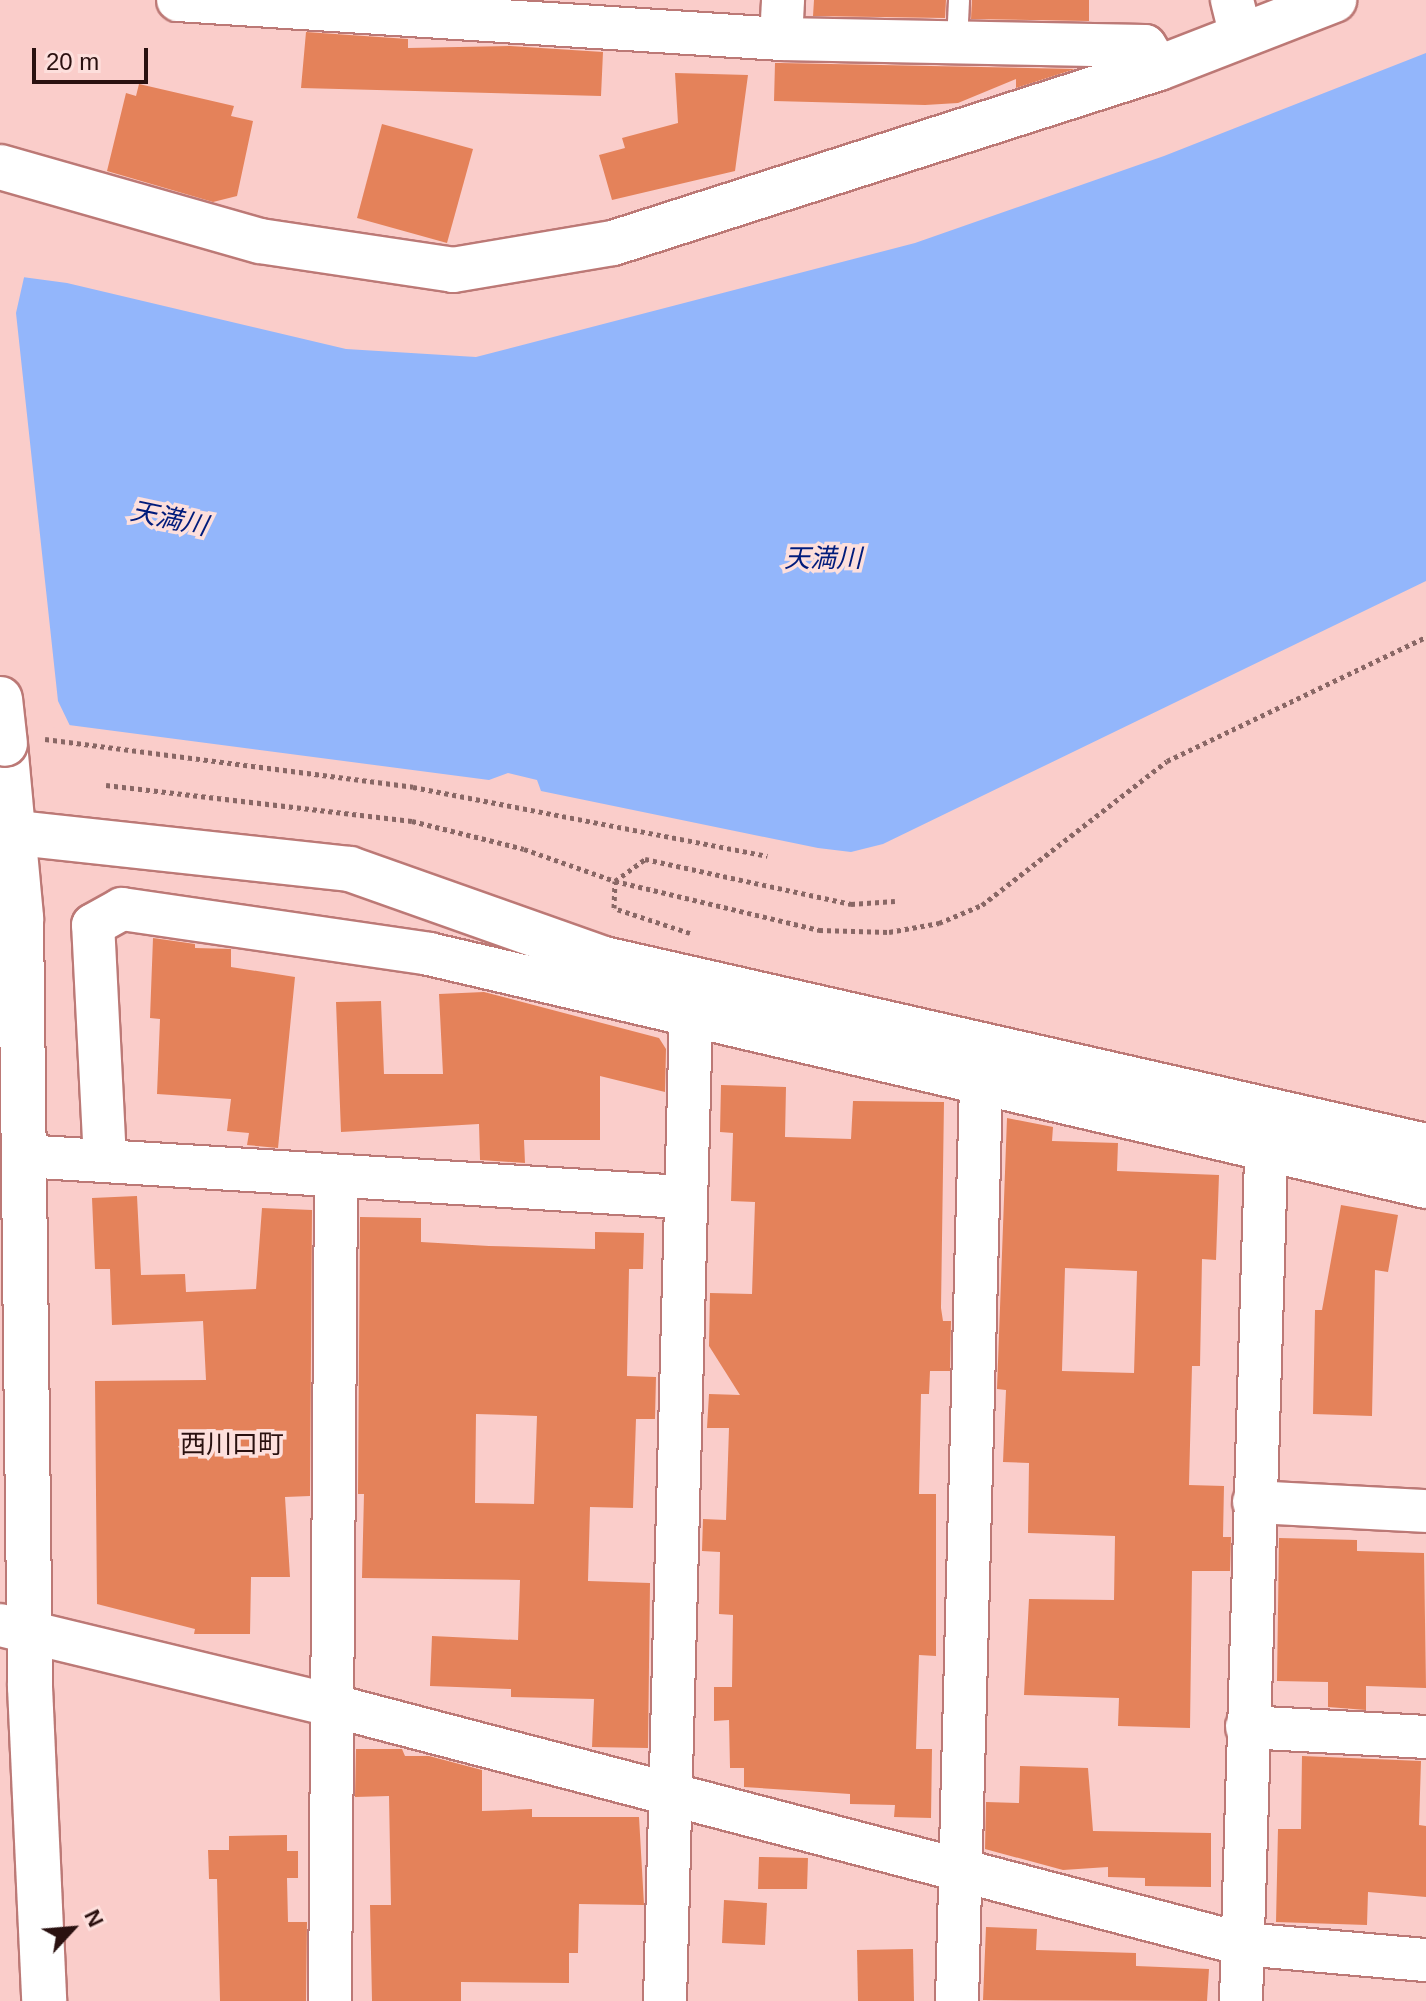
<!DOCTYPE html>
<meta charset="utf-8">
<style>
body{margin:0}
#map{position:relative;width:1426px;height:2001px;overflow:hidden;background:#facdca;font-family:Arial,"Noto Sans JP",sans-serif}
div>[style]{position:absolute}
.water>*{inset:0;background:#93b6fb}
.pier>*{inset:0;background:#facdca}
.building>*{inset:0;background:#e4825a}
.path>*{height:5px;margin-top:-2.5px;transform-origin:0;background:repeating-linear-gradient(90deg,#896765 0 4px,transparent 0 8px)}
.roads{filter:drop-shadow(2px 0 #bc7976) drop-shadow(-2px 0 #bc7976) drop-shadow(0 2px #bc7976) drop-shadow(0 -2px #bc7976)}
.lane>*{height:20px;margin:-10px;padding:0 10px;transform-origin:10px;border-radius:10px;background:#fff}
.street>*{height:42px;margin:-21px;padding:0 21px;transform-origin:21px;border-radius:21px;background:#fff}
.secondary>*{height:44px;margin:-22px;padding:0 22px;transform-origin:22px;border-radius:22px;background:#fff}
.bridges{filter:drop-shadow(2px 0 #bc7976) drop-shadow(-2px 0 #bc7976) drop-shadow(0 2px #bc7976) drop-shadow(0 -2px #bc7976)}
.secondary-bridge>*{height:44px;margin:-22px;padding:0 22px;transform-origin:22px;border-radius:22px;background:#fff}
span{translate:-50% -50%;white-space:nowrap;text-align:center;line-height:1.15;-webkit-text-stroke:7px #fddfdc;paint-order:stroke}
.water-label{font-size:26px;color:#001b7b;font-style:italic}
.neighbourhood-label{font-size:26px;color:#2a1110}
.north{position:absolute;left:32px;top:1889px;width:80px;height:80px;-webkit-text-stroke:6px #fddfdc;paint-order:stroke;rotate:64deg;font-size:22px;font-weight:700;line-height:32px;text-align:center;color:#2a1110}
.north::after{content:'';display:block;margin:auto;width:28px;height:36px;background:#2a1110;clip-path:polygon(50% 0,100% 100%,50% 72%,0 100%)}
.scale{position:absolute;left:32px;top:48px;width:116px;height:36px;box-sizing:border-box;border:4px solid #2a1110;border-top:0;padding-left:10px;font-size:24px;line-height:28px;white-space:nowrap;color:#2a1110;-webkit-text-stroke:6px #fddfdc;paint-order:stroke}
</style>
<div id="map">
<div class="water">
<div style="clip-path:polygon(1426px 53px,1426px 581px,883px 844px,851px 852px,818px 848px,541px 791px,537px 780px,508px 773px,489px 780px,0 716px,0 274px,67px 283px,346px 349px,476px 357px,915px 243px,1164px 156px)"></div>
</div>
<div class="pier">
<div style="clip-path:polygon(0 270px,25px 273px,16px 313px,58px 701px,72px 730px,0 720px)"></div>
</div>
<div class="building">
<div style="clip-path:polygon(814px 0,946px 0,945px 18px,813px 16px)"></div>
<div style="clip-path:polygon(972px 0,1089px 0,1089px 21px,971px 19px)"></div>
<div style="clip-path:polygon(306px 32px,408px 39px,408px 48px,510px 46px,603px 52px,601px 96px,301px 88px)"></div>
<div style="clip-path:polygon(775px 63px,780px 63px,1075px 69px,1016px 88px,1016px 79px,958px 103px,925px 105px,774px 101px)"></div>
<div style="clip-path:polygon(675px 73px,748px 75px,735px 171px,612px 200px,599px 155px,625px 148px,622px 138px,678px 123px)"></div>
<div style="clip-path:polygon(139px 84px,234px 106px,231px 116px,253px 121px,237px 196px,213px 202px,107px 171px,126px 93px,136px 96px)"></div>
<div style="clip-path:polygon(382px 124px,473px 149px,447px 243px,357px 218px)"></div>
<div style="clip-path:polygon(153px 938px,195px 944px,195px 948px,231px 949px,231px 967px,295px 977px,278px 1148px,247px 1145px,249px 1133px,227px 1131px,231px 1099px,157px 1094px,160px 1019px,150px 1018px)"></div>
<div style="clip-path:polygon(484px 992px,659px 1038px,666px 1049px,665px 1092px,600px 1076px,600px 1140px,524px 1140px,525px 1163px,480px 1160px,479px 1124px,341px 1132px,336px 1002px,381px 1001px,384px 1074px,443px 1074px,439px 994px)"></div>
<div style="clip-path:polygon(721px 1085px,786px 1087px,785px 1137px,851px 1139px,853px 1101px,944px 1102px,941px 1308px,943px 1321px,951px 1321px,950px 1371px,930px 1371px,929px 1394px,921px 1394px,919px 1494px,936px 1494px,936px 1656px,919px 1655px,916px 1749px,932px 1749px,931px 1818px,894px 1817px,895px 1805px,850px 1804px,850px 1794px,744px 1787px,744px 1768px,730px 1768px,729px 1720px,714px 1721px,714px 1687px,732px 1687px,733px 1615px,719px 1614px,720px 1552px,702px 1551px,703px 1519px,726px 1520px,729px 1428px,707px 1428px,709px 1394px,740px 1395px,709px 1346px,710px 1293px,752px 1294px,755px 1202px,731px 1201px,733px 1133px,720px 1132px)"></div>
<div style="clip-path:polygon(evenodd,1007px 1118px,1053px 1127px,1052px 1141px,1118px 1143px,1117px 1171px,1219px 1175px,1216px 1260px,1202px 1259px,1200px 1366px,1192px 1366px,1189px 1485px,1224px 1486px,1223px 1537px,1231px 1537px,1230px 1571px,1192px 1571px,1190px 1728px,1118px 1726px,1119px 1698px,1024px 1695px,1029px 1599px,1114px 1600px,1115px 1536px,1028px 1533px,1029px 1463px,1003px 1462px,1006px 1390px,997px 1389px,1007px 1118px,1065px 1268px,1137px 1271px,1134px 1373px,1062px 1371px,1065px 1268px)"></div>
<div style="clip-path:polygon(137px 1196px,141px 1275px,185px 1274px,186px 1292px,256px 1289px,262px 1208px,312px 1210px,310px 1496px,285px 1497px,290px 1577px,251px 1577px,250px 1634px,194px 1634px,195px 1629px,97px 1604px,95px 1381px,206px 1380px,203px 1321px,112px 1325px,110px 1269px,95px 1269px,92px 1198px)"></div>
<div style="clip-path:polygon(1341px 1205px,1398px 1215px,1388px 1272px,1375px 1270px,1372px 1416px,1313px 1414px,1315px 1310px,1322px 1310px)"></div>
<div style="clip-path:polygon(evenodd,360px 1217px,421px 1218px,421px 1242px,489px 1246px,595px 1249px,595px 1232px,644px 1233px,643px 1269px,629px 1269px,627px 1376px,656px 1377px,655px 1419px,636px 1419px,633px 1508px,590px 1507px,588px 1581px,650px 1583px,648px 1748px,592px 1747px,594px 1699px,511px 1697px,511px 1689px,430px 1686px,432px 1636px,518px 1640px,520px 1580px,362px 1578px,364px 1494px,358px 1494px,360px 1217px,476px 1414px,537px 1416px,534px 1504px,475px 1503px,476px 1414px)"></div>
<div style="clip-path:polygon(1279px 1538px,1357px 1540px,1357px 1551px,1424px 1553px,1426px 1688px,1366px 1686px,1366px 1710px,1328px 1707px,1328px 1682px,1277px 1681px)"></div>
<div style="clip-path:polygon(356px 1749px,402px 1749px,405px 1756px,429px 1756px,482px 1770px,482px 1811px,532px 1809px,532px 1817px,639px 1817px,644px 1905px,579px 1904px,578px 1953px,569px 1953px,569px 1983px,461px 1982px,461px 2001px,372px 2001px,370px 1905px,391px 1905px,389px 1796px,355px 1797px)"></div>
<div style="clip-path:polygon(1302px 1756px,1421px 1761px,1419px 1825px,1426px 1826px,1426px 1897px,1368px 1892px,1367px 1925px,1276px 1922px,1278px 1829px,1301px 1829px)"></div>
<div style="clip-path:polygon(1020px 1766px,1088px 1768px,1093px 1831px,1211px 1833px,1211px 1887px,1145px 1886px,1145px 1878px,1108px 1877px,1108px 1867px,1063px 1870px,985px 1849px,986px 1802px,1019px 1803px)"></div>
<div style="clip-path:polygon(287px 1835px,287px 1851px,298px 1851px,298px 1878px,287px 1878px,288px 1922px,307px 1922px,306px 2001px,220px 2001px,217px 1879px,209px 1879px,208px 1850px,229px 1850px,229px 1836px)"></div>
<div style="clip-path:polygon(759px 1857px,808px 1858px,807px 1889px,758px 1889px)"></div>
<div style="clip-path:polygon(724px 1900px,767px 1903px,765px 1945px,722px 1943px)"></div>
<div style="clip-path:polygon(986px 1927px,1037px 1929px,1036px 1950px,1136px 1953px,1136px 1966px,1209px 1969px,1207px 2001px,983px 2000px)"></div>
<div style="clip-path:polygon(913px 1949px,914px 2001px,858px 2001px,857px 1950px)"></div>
</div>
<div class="path">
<div style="left:45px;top:739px;width:371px;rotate:7.4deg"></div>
<div style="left:413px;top:787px;width:361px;rotate:11deg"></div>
<div style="left:106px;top:785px;width:308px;rotate:6.7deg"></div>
<div style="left:412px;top:821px;width:115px;rotate:14deg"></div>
<div style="left:524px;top:849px;width:96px;rotate:19.4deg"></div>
<div style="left:615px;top:881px;width:210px;rotate:13.5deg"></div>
<div style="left:819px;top:930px;width:70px;rotate:1.6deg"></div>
<div style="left:889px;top:932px;width:51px;rotate:-10.2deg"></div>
<div style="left:939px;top:923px;width:47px;rotate:-22.7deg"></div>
<div style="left:982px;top:905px;width:234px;rotate:-37.9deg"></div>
<div style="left:1167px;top:761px;width:287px;rotate:-25.6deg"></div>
<div style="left:690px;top:933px;width:80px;rotate:-161.8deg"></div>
<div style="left:614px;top:908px;width:27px;rotate:-88deg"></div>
<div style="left:615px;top:881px;width:37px;rotate:-36deg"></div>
<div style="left:645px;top:859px;width:211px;rotate:12.3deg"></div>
<div style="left:851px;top:904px;width:44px;rotate:-3.9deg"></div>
</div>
<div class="roads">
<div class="lane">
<div style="left:957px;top:43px;width:43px;rotate:-87.3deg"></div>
</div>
<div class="street">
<div style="left:178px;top:0;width:604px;rotate:3.7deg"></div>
<div style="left:781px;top:39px;width:364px;rotate:1.1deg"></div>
<div style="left:1145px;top:46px;width:26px;rotate:58deg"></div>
<div style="left:1232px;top:0;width:36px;rotate:76deg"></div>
<div style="left:781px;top:39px;width:39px;rotate:-87deg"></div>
<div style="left:23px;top:1156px;width:660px;rotate:3.56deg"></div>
<div style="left:105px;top:1160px;width:235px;rotate:-92.9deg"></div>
<div style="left:93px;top:925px;width:33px;rotate:-29deg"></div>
<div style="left:122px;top:909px;width:310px;rotate:8.3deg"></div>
<div style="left:429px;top:954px;width:1024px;rotate:13.15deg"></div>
<div style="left:1254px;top:1502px;width:172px;rotate:3deg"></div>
<div style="left:0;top:1625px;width:340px;rotate:13.6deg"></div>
<div style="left:330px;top:1705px;width:943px;rotate:14.68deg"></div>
<div style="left:1242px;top:1944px;width:185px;rotate:5deg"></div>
<div style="left:1247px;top:1727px;width:179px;rotate:3.2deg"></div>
<div style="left:330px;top:2001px;width:825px;rotate:-89.58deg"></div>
<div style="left:665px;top:2001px;width:989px;rotate:-88.49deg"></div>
<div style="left:957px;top:2001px;width:915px;rotate:-88.5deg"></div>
<div style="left:1241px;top:2001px;width:874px;rotate:-88.3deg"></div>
</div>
<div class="secondary">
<div style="left:0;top:167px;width:270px;rotate:15.9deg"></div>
<div style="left:260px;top:241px;width:195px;rotate:8.5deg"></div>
<div style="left:453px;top:270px;width:162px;rotate:-9.6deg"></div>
<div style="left:613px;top:243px;width:573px;rotate:-17.77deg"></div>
<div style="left:1159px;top:68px;width:188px;rotate:-21.2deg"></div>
<div style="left:5px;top:744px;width:175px;rotate:84.7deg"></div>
<div style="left:21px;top:918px;width:769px;rotate:89.33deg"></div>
<div style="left:30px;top:1687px;width:314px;rotate:87.4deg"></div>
<div style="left:0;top:831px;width:352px;rotate:6.2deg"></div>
<div style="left:350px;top:869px;width:269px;rotate:19.5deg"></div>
<div style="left:604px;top:959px;width:843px;rotate:12.82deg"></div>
</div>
</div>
<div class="bridges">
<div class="secondary-bridge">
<div style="left:0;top:699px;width:45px;rotate:83.7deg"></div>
</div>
</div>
<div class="water-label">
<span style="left:169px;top:519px;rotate:12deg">天満川</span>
<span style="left:823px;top:559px">天満川</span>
</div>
<div class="neighbourhood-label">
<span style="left:232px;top:1445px">西川口町</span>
</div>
<div class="north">N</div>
<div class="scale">20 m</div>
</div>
